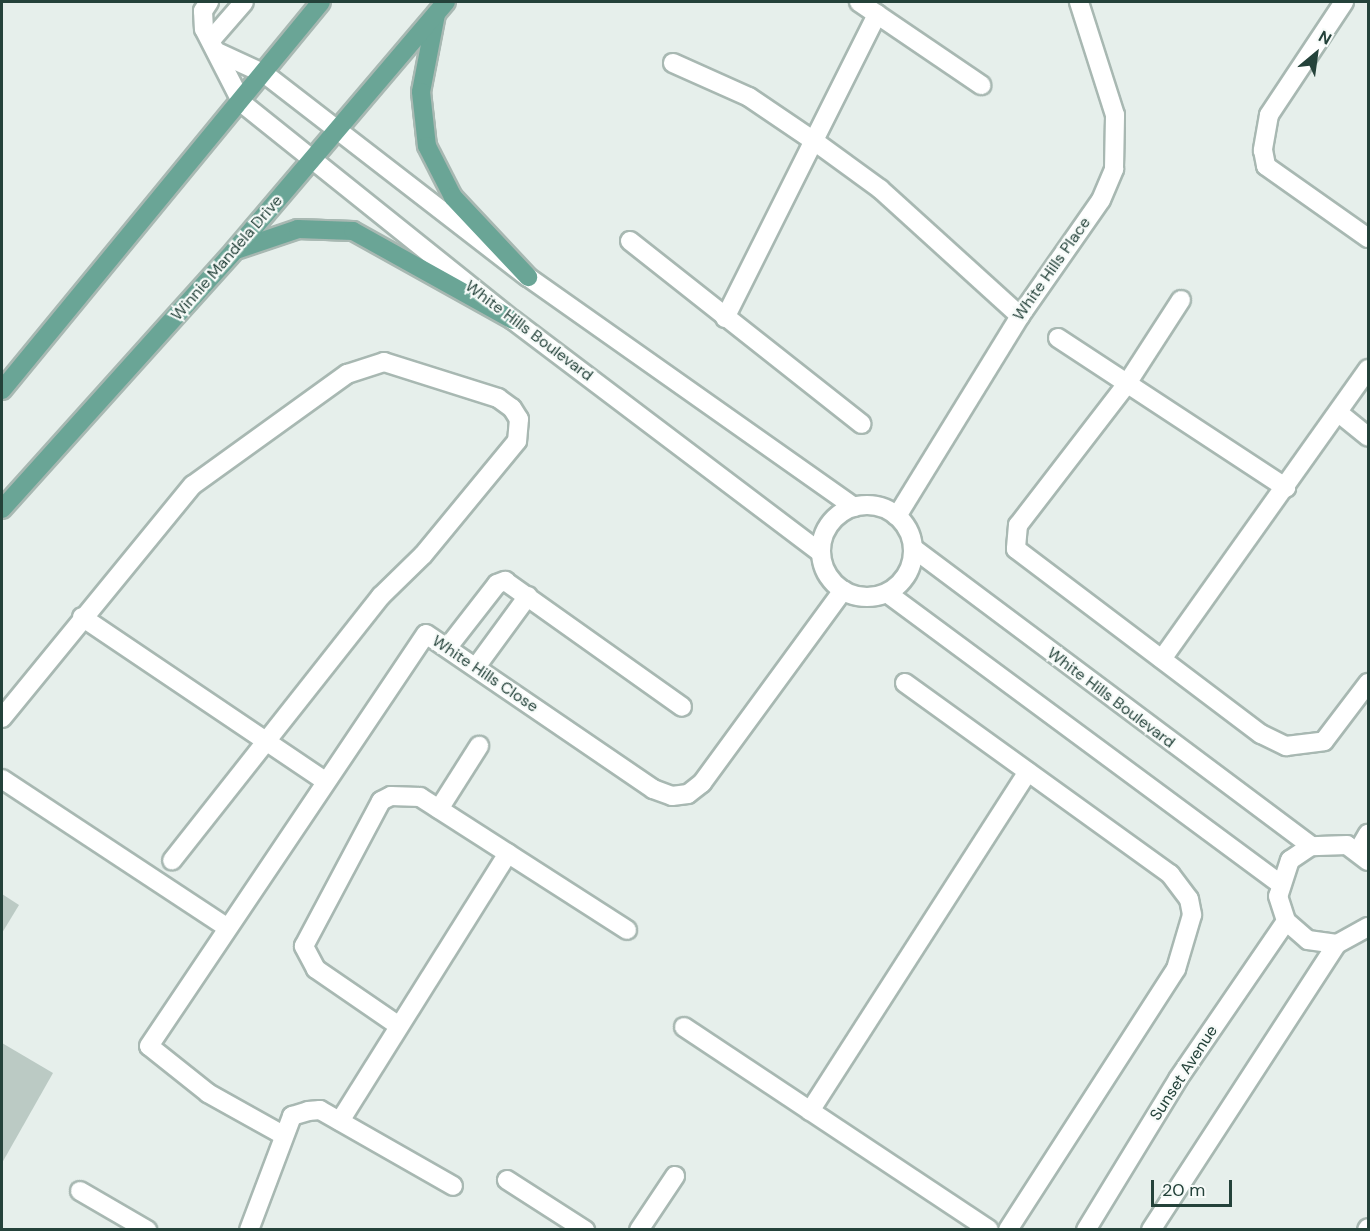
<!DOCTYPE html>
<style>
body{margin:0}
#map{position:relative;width:1370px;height:1231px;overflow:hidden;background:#e6efeb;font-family:"DM Sans",sans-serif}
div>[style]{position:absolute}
.building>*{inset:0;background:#bbcac4}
.roads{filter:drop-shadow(2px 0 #a8b8b2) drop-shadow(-2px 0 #a8b8b2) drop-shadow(0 2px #a8b8b2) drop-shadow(0 -2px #a8b8b2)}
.minor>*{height:18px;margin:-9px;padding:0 9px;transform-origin:9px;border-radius:9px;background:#fff}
.minor>.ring{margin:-9px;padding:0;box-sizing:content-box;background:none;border:18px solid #fff;border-radius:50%}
.major>*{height:18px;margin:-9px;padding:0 9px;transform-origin:9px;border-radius:9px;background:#6aa596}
span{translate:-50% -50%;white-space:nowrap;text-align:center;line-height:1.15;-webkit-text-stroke:4.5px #f7fbf9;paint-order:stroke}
.street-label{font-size:16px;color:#24423a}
.frame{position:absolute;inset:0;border:3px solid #24423a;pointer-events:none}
.north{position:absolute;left:1286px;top:24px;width:60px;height:60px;-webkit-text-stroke:4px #f7fbf9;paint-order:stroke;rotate:29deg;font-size:16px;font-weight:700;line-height:24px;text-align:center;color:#24423a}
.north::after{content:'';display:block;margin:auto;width:21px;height:27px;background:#24423a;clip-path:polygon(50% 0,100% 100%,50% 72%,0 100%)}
.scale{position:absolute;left:1151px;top:1180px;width:81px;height:27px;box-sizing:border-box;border:3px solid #24423a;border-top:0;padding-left:8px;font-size:18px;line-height:21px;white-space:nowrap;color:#24423a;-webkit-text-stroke:4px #f7fbf9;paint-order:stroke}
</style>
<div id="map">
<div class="building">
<div style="clip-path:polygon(2px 894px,19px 905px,2px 933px)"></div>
<div style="clip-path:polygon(2px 1043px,53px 1073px,2px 1163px)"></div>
</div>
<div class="roads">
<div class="minor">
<div style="left:209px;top:2px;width:11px;rotate:124deg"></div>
<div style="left:203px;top:11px;width:18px;rotate:87deg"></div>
<div style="left:204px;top:29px;width:83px;rotate:62.8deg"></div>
<div style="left:242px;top:103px;width:347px;rotate:38.7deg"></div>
<div style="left:513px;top:320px;width:386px;rotate:37.1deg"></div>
<div style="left:859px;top:2px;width:148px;rotate:34.2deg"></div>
<div style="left:1344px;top:2px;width:136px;rotate:123.6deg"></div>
<div style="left:1269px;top:115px;width:36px;rotate:100deg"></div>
<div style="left:1263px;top:150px;width:16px;rotate:79deg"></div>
<div style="left:1266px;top:166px;width:125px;rotate:35.2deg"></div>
<div style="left:211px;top:40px;width:50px;rotate:-49deg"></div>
<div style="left:217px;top:52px;width:53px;rotate:24.6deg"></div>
<div style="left:265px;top:74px;width:332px;rotate:37.7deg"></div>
<div style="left:528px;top:277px;width:399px;rotate:35.2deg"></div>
<div style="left:673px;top:63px;width:83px;rotate:24.1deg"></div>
<div style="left:749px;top:97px;width:82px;rotate:34.1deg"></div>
<div style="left:817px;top:143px;width:78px;rotate:36.1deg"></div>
<div style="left:880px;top:189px;width:189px;rotate:42.2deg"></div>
<div style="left:630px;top:241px;width:295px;rotate:38.3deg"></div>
<div style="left:1181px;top:300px;width:101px;rotate:122.9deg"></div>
<div style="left:1126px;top:385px;width:177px;rotate:127.6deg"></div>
<div style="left:1018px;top:525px;width:24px;rotate:95deg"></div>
<div style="left:1016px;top:549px;width:307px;rotate:37.1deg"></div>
<div style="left:1261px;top:734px;width:28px;rotate:26deg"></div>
<div style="left:1286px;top:746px;width:38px;rotate:-7deg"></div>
<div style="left:1324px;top:741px;width:73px;rotate:-52.8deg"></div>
<div style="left:725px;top:318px;width:340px;rotate:-63.4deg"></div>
<div style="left:1058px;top:338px;width:273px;rotate:33.3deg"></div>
<div style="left:1340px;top:414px;width:36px;rotate:39deg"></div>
<div class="ring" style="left:821px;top:505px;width:74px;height:74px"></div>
<div style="left:897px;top:516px;width:235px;rotate:-58.4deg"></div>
<div style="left:1020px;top:316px;width:141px;rotate:-55.1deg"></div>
<div style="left:1101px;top:200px;width:34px;rotate:-67deg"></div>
<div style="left:1114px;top:169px;width:54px;rotate:-88.9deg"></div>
<div style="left:1115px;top:115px;width:119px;rotate:-107.7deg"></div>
<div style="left:913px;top:548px;width:497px;rotate:36.8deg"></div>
<div style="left:887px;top:593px;width:488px;rotate:36.5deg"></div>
<div style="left:82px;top:617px;width:293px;rotate:34deg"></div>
<div style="left:448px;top:647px;width:80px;rotate:-52.1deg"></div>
<div style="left:497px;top:584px;width:9px;rotate:-21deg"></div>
<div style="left:505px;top:581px;width:217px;rotate:35.4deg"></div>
<div style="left:1162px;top:659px;width:356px;rotate:-54.6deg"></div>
<div style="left:476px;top:667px;width:88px;rotate:-53.8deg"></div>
<div style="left:905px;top:683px;width:327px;rotate:35.8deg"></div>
<div style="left:1170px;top:874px;width:31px;rotate:53deg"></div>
<div style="left:1189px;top:899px;width:16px;rotate:79deg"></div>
<div style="left:1192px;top:915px;width:56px;rotate:106.5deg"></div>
<div style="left:1176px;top:969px;width:310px;rotate:122.8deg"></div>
<div style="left:2px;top:718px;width:301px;rotate:-50.7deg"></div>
<div style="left:193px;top:485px;width:190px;rotate:-35.8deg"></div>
<div style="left:347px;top:374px;width:39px;rotate:-18deg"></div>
<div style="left:384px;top:362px;width:120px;rotate:17.5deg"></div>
<div style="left:498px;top:398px;width:17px;rotate:36deg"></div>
<div style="left:512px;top:408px;width:13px;rotate:58deg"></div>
<div style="left:519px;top:419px;width:22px;rotate:95deg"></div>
<div style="left:517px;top:441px;width:148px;rotate:129.5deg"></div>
<div style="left:423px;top:555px;width:59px;rotate:135.7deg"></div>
<div style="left:381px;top:596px;width:337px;rotate:128.3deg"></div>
<div style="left:2px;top:779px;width:267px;rotate:33.4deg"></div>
<div style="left:439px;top:809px;width:75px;rotate:-57.6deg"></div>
<div style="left:1358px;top:851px;width:20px;rotate:-60deg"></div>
<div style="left:1368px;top:861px;width:26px;rotate:-143deg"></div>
<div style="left:1347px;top:845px;width:36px;rotate:178deg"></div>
<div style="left:1311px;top:846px;width:25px;rotate:146deg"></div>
<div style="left:1290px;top:860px;width:38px;rotate:108deg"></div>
<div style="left:1278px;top:896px;width:26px;rotate:72deg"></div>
<div style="left:1286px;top:921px;width:29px;rotate:41deg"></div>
<div style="left:1308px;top:940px;width:29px;rotate:8deg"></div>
<div style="left:1337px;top:944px;width:35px;rotate:-29deg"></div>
<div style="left:399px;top:1026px;width:101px;rotate:-145.5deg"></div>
<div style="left:316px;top:969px;width:26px;rotate:-118deg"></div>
<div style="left:304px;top:946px;width:164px;rotate:-62deg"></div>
<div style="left:381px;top:801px;width:11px;rotate:-27deg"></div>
<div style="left:391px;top:796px;width:29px;rotate:2deg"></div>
<div style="left:420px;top:797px;width:246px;rotate:32.7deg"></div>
<div style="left:684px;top:1027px;width:366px;rotate:33.6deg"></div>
<div style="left:810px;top:1111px;width:403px;rotate:-57.3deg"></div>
<div style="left:340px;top:1121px;width:316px;rotate:-57.9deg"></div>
<div style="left:283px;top:1135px;width:86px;rotate:-150.8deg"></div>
<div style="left:208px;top:1093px;width:75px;rotate:-141.5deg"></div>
<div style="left:149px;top:1046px;width:496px;rotate:-56.1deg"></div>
<div style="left:426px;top:634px;width:275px;rotate:34.3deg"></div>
<div style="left:653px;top:789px;width:20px;rotate:20deg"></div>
<div style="left:672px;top:796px;width:16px;rotate:-7deg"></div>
<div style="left:688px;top:794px;width:18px;rotate:-38deg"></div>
<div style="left:702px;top:783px;width:239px;rotate:-53.8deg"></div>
<div style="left:507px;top:1180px;width:93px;rotate:32.7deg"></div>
<div style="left:80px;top:1191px;width:78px;rotate:30.2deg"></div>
<div style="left:249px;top:1230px;width:122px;rotate:-69.3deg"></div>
<div style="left:292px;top:1116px;width:17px;rotate:-17deg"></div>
<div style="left:308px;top:1111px;width:12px;rotate:-5deg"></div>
<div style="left:320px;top:1110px;width:153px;rotate:29.7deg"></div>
<div style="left:639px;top:1230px;width:65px;rotate:-56.3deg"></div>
<div style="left:1086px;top:1230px;width:177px;rotate:-58.6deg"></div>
<div style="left:1178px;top:1079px;width:191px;rotate:-55.6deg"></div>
<div style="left:1151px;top:1230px;width:341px;rotate:-57deg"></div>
<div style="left:1367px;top:1230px;width:2px;rotate:-63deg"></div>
</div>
<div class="major">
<div style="left:436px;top:14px;width:79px;rotate:100.9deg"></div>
<div style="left:421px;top:92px;width:54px;rotate:83.7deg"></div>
<div style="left:427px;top:146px;width:57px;rotate:63deg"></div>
<div style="left:453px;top:197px;width:110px;rotate:46.8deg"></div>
<div style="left:239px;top:249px;width:62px;rotate:-18.7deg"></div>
<div style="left:298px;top:229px;width:55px;rotate:2.1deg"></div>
<div style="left:353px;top:231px;width:183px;rotate:29.1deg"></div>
<div style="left:2px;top:390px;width:502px;rotate:-50.57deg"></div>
<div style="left:2px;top:509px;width:347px;rotate:-48deg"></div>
<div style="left:234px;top:251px;width:327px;rotate:-49.6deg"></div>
</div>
</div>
<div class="street-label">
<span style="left:227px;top:258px;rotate:-49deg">Winnie Mandela Drive</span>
<span style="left:1052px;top:269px;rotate:-55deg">White Hills Place</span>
<span style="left:529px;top:331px;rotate:37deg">White Hills Boulevard</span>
<span style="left:485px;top:674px;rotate:34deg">White Hills Close</span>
<span style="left:1111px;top:698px;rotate:37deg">White Hills Boulevard</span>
<span style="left:1184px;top:1073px;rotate:-57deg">Sunset Avenue</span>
</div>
<div class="frame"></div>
<div class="north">N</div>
<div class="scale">20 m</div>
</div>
